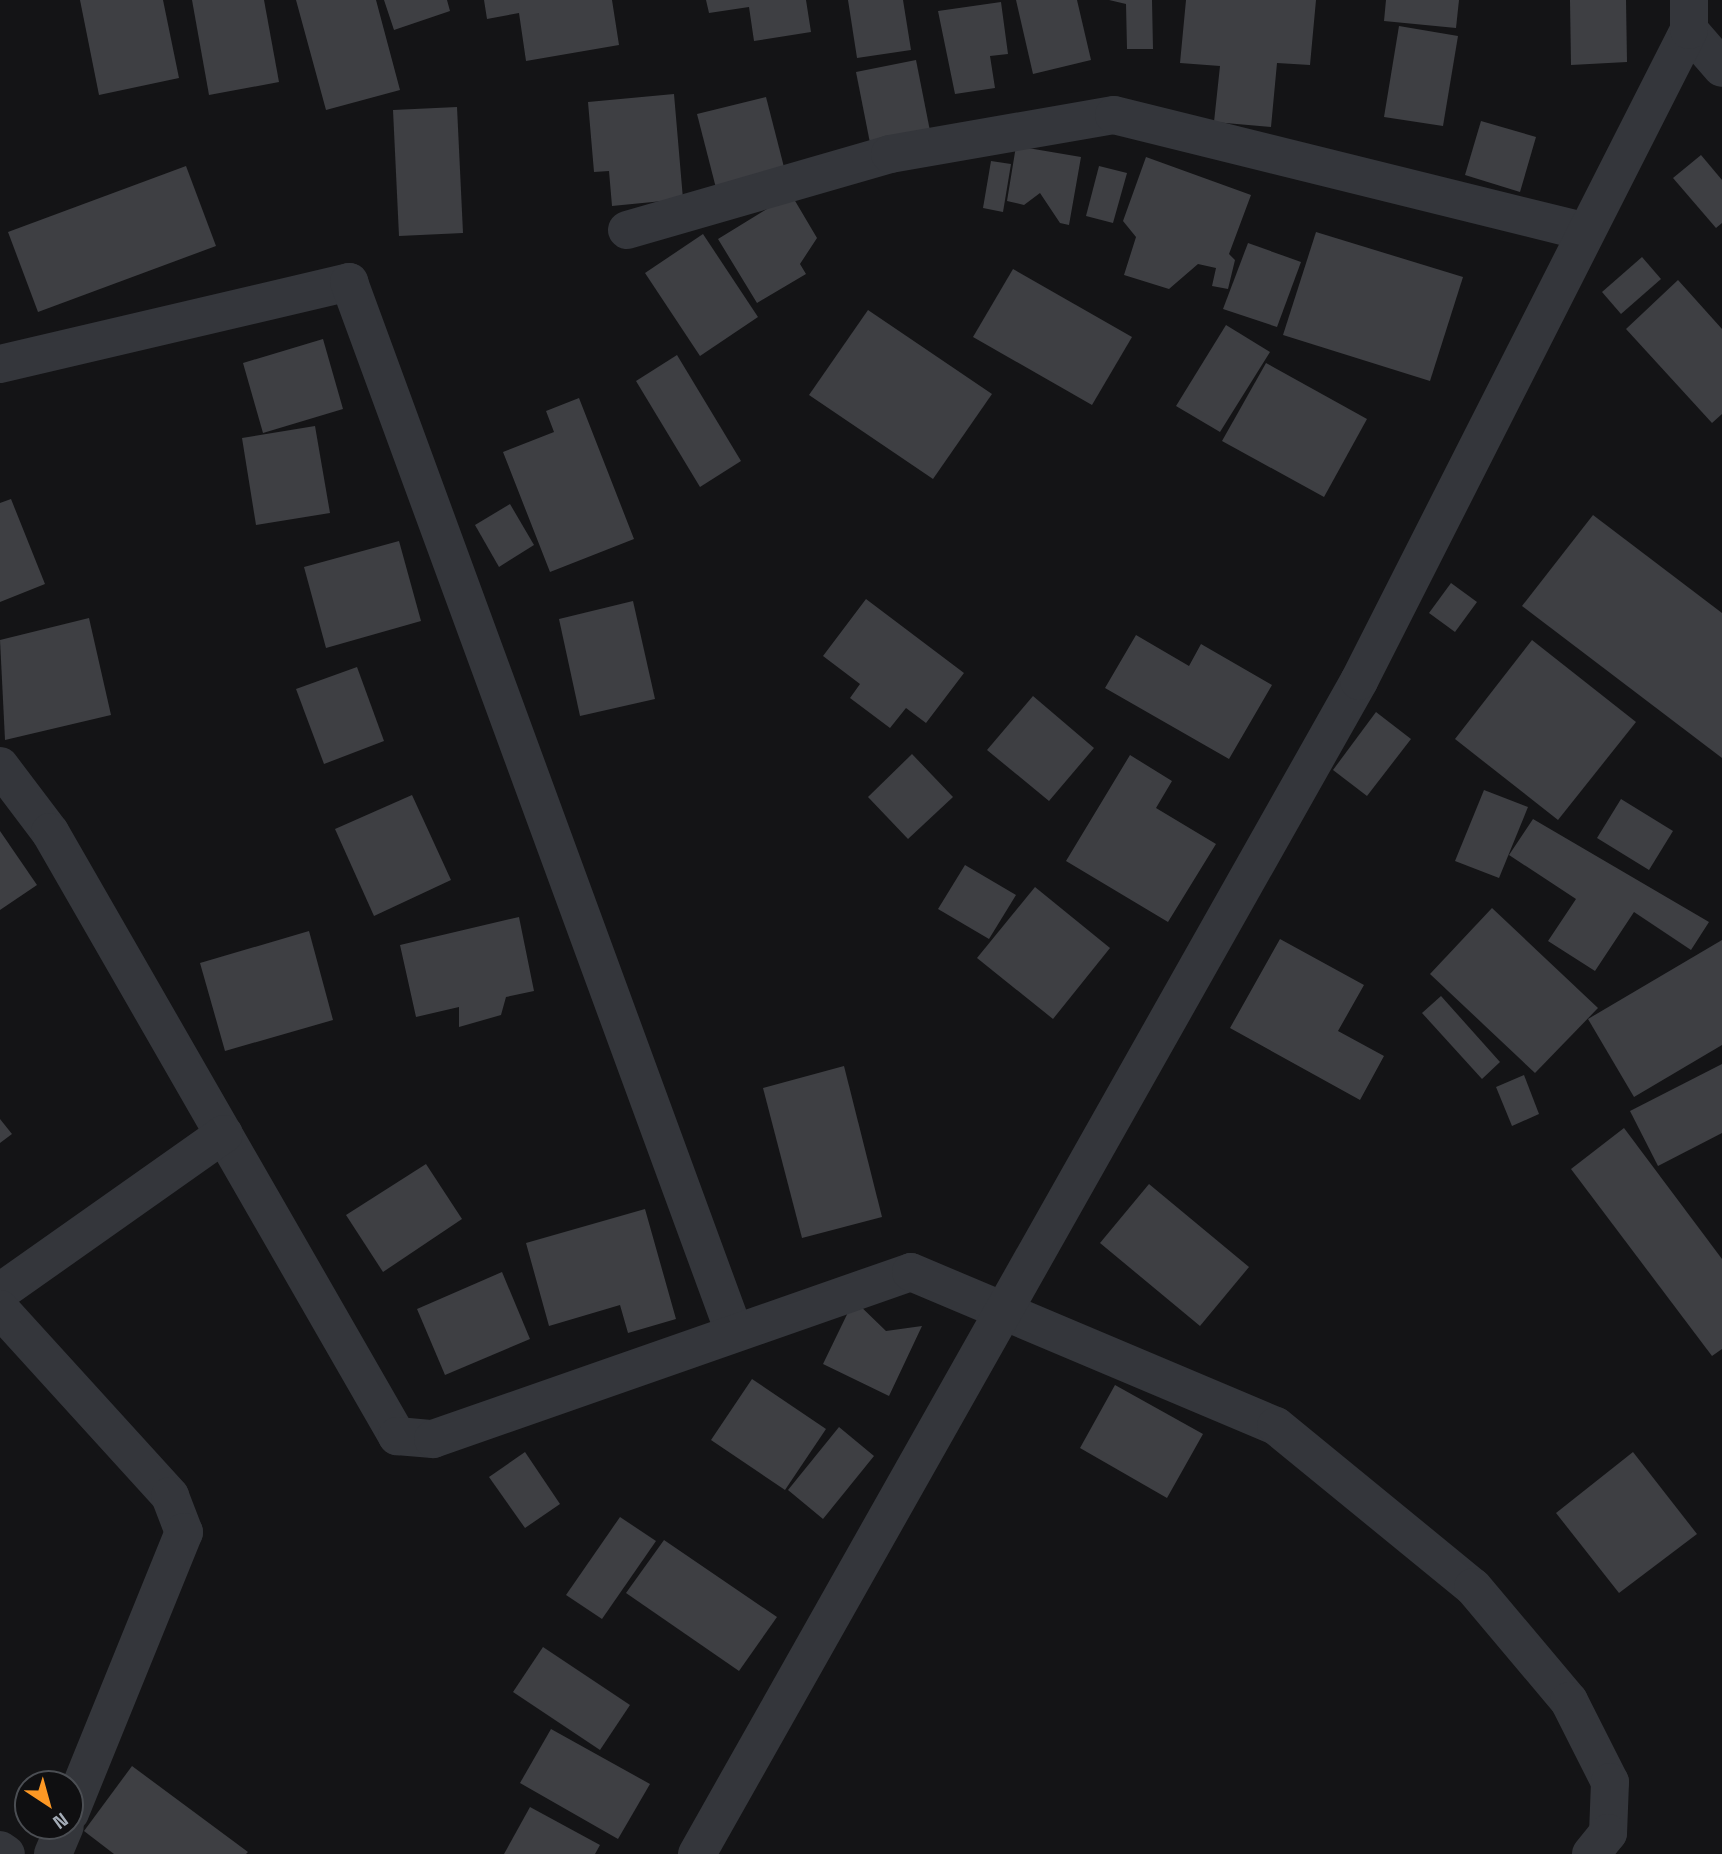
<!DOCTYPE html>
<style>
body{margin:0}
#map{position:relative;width:1722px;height:1854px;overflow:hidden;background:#141416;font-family:"Space Grotesk",sans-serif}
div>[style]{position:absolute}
.building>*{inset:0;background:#3e3f43}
.street>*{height:38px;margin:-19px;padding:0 19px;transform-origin:19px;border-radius:19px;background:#34363b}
span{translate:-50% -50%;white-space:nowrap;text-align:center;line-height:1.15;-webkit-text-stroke:5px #0f0f11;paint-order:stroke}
.north{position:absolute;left:14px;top:1770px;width:70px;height:70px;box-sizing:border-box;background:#0f0f11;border:2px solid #4b4e53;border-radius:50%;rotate:144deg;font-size:19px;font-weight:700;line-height:28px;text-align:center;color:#a4acb7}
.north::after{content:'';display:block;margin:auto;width:24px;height:32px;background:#fd9824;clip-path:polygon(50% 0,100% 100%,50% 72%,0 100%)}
</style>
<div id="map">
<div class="building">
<div style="clip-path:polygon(80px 0,163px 0,179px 78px,99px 95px)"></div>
<div style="clip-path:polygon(192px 0,264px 0,279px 82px,209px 95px)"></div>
<div style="clip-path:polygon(296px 0,376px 0,400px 90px,326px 110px)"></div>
<div style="clip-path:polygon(384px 0,447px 0,450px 11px,394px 30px)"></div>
<div style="clip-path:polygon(484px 0,612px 0,619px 45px,526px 61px,519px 13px,487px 19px)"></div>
<div style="clip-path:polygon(706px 0,806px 0,811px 32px,754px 41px,749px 7px,709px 13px)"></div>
<div style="clip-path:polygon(848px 0,903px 0,911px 50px,857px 58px)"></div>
<div style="clip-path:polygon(1016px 0,1077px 0,1091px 60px,1033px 74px)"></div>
<div style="clip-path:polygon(1109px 0,1152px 0,1153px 49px,1127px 49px,1126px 4px)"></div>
<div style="clip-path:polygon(1186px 0,1316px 0,1310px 65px,1277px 63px,1271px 127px,1214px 122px,1220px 66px,1180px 63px)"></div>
<div style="clip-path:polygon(1386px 0,1459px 0,1456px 28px,1384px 21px)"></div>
<div style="clip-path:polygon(1570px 0,1626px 0,1627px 62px,1571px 65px)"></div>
<div style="clip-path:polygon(1001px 2px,1008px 54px,990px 56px,995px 88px,955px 94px,938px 11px)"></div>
<div style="clip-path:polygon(1399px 26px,1458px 36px,1443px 126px,1384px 117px)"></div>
<div style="clip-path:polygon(916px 60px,931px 136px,871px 148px,856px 72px)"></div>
<div style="clip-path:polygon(674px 94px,683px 199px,612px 206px,609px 171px,594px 172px,588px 102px)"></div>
<div style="clip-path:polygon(766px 97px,785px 171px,716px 188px,697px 114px)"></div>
<div style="clip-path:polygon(457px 107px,463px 233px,399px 236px,393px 110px)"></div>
<div style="clip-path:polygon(1481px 121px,1536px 137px,1520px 192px,1465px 175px)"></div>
<div style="clip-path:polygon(1016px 146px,1081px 157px,1069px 225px,1060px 223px,1040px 193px,1024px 205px,1007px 201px)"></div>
<div style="clip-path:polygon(1701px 155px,1722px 180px,1722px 223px,1716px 228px,1673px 178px)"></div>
<div style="clip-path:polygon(1146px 157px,1251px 195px,1229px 254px,1235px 260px,1228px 289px,1212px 286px,1216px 268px,1198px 264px,1169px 289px,1124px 275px,1136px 237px,1123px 221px)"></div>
<div style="clip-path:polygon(991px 161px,1011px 164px,1003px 212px,983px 208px)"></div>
<div style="clip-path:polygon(186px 166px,216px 246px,38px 312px,8px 232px)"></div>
<div style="clip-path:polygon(1099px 166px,1127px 173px,1113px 223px,1086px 216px)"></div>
<div style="clip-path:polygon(791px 194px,817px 238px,800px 264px,806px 274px,757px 303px,718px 239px)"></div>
<div style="clip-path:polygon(1316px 232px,1463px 277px,1430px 381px,1283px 335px)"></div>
<div style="clip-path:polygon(703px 234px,758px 317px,700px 356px,645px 273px)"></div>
<div style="clip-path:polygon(1248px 243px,1301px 262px,1277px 327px,1223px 309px)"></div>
<div style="clip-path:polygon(1642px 257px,1661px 279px,1621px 314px,1602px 292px)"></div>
<div style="clip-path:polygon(1013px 269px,1132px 337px,1092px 405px,973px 337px)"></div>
<div style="clip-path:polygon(1678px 280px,1722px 329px,1722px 414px,1712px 423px,1626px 329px)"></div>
<div style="clip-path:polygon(868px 310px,992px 394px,933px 479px,809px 395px)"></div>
<div style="clip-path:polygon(1226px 325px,1270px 352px,1220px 432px,1176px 406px)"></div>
<div style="clip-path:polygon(323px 339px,343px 409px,263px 433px,243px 363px)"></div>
<div style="clip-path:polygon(677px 355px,741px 461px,700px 487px,636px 381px)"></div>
<div style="clip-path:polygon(1266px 363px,1367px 419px,1324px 497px,1222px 441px)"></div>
<div style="clip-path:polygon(579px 398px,634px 539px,550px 572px,503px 452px,554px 432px,546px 411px)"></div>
<div style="clip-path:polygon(315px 426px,330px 513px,256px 525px,242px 438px)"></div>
<div style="clip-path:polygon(11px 499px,45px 584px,0 602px,0 503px)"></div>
<div style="clip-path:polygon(510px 504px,534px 545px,499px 567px,475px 525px)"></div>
<div style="clip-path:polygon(1593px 515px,1722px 613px,1722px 758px,1522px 606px)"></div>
<div style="clip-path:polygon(399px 541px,421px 621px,326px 648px,304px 567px)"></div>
<div style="clip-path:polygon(1451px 583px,1477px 602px,1455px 632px,1429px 613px)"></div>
<div style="clip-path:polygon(866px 599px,964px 673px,926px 723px,906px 708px,890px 728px,850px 698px,860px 684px,823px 656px)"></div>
<div style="clip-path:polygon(633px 601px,655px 699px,580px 716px,559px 619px)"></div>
<div style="clip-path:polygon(89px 618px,111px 715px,5px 740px,0 640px)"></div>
<div style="clip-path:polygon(1136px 635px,1189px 666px,1201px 644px,1272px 685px,1229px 759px,1105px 688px)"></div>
<div style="clip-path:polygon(1532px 640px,1636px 722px,1558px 820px,1455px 739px)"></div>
<div style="clip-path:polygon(357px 667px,384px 741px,324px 764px,296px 689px)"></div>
<div style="clip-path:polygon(1033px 696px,1094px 748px,1049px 801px,987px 750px)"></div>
<div style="clip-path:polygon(1376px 712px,1411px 739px,1367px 796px,1333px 770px)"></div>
<div style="clip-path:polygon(912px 754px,953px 797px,908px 839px,868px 797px)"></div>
<div style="clip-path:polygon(1130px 755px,1172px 781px,1156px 808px,1216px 844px,1168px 922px,1066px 861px)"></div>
<div style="clip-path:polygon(1484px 790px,1528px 807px,1499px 878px,1455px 861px)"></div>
<div style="clip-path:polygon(412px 795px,451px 880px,374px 916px,335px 829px)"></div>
<div style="clip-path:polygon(1621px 799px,1673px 831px,1649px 870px,1597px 838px)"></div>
<div style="clip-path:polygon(1533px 819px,1709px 922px,1691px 950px,1634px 912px,1595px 971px,1548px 941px,1576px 899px,1509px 855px)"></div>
<div style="clip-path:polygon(0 831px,37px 885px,0 910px)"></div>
<div style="clip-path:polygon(965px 865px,1016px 895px,989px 939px,938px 909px)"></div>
<div style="clip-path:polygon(1035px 887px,1110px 948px,1053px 1019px,977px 958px)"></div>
<div style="clip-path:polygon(1492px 908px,1598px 1008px,1535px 1073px,1430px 974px)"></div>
<div style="clip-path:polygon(519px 917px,534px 991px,506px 997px,501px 1015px,459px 1027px,459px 1007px,416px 1017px,400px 945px)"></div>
<div style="clip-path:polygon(309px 931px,333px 1020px,225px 1051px,200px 963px)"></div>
<div style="clip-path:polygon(1280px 939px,1364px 985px,1338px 1031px,1384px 1056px,1360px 1100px,1230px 1028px)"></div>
<div style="clip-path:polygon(1722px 940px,1722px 1045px,1634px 1097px,1588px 1019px)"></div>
<div style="clip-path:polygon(1441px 996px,1500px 1062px,1482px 1079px,1422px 1013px)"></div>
<div style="clip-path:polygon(1722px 1064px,1722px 1133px,1658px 1166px,1630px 1111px)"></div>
<div style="clip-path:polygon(844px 1066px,882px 1217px,802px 1238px,763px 1088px)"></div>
<div style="clip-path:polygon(1524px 1075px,1539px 1114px,1512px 1126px,1496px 1087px)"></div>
<div style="clip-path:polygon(0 1119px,12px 1134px,0 1143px)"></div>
<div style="clip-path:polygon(1624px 1128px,1722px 1259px,1722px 1349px,1712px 1356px,1571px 1169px)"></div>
<div style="clip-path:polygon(426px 1164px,462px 1219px,383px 1272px,346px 1215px)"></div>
<div style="clip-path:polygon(1149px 1184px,1249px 1267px,1200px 1326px,1100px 1243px)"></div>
<div style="clip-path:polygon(645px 1209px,676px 1319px,628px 1333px,620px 1305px,549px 1326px,526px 1243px)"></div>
<div style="clip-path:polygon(502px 1272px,530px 1339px,445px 1375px,417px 1309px)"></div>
<div style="clip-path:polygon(854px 1300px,886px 1331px,922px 1326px,889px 1396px,823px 1364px)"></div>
<div style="clip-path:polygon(752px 1379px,826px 1429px,785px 1490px,711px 1440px)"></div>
<div style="clip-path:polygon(1115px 1385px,1203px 1434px,1167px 1498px,1080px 1448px)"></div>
<div style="clip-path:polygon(839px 1427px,874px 1456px,823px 1519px,788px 1490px)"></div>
<div style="clip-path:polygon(525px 1452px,560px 1504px,525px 1528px,489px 1477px)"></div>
<div style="clip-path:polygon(1633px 1452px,1697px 1534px,1619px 1593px,1556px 1513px)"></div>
<div style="clip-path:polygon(620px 1517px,656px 1541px,602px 1619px,566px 1595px)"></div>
<div style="clip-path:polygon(664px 1540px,777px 1617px,739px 1671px,626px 1593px)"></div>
<div style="clip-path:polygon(543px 1647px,630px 1705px,600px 1750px,513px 1692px)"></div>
<div style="clip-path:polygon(551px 1729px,650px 1784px,618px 1839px,520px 1783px)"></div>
<div style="clip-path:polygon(132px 1766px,248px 1852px,246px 1854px,114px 1854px,84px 1831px)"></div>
<div style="clip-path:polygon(530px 1807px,600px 1845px,595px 1854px,504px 1854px)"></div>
</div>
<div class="street">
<div style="left:1689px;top:30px;width:50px;rotate:49deg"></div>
<div style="left:627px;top:230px;width:274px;rotate:-16.1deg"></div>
<div style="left:890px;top:154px;width:227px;rotate:-9.9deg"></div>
<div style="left:1114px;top:115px;width:486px;rotate:13.9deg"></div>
<div style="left:0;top:364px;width:359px;rotate:-13.2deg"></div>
<div style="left:349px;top:282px;width:1118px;rotate:69.86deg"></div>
<div style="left:0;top:766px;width:83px;rotate:52.9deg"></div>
<div style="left:50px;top:832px;width:697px;rotate:60.12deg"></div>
<div style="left:397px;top:1436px;width:36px;rotate:5deg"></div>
<div style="left:433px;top:1439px;width:506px;rotate:-19.26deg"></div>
<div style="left:911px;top:1272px;width:396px;rotate:22.9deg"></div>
<div style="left:1276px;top:1426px;width:254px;rotate:39.3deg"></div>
<div style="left:1473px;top:1587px;width:149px;rotate:49.9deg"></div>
<div style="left:1569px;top:1701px;width:91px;rotate:63.2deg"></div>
<div style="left:1610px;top:1782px;width:51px;rotate:92.2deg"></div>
<div style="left:1608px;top:1833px;width:27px;rotate:129deg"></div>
<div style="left:0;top:1292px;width:274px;rotate:-35.2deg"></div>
<div style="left:0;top:1309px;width:253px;rotate:47.7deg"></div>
<div style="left:170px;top:1496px;width:39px;rotate:69deg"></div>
<div style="left:184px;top:1532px;width:303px;rotate:112.1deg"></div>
<div style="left:0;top:1850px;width:7px;rotate:34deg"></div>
<div style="left:53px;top:1854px;width:30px;rotate:-67deg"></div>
<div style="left:697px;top:1854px;width:1347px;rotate:-60.56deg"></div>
<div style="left:1359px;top:681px;width:730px;rotate:-63.12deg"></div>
<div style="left:1689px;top:30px;width:30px;rotate:-90deg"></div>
</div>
<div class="north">N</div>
</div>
